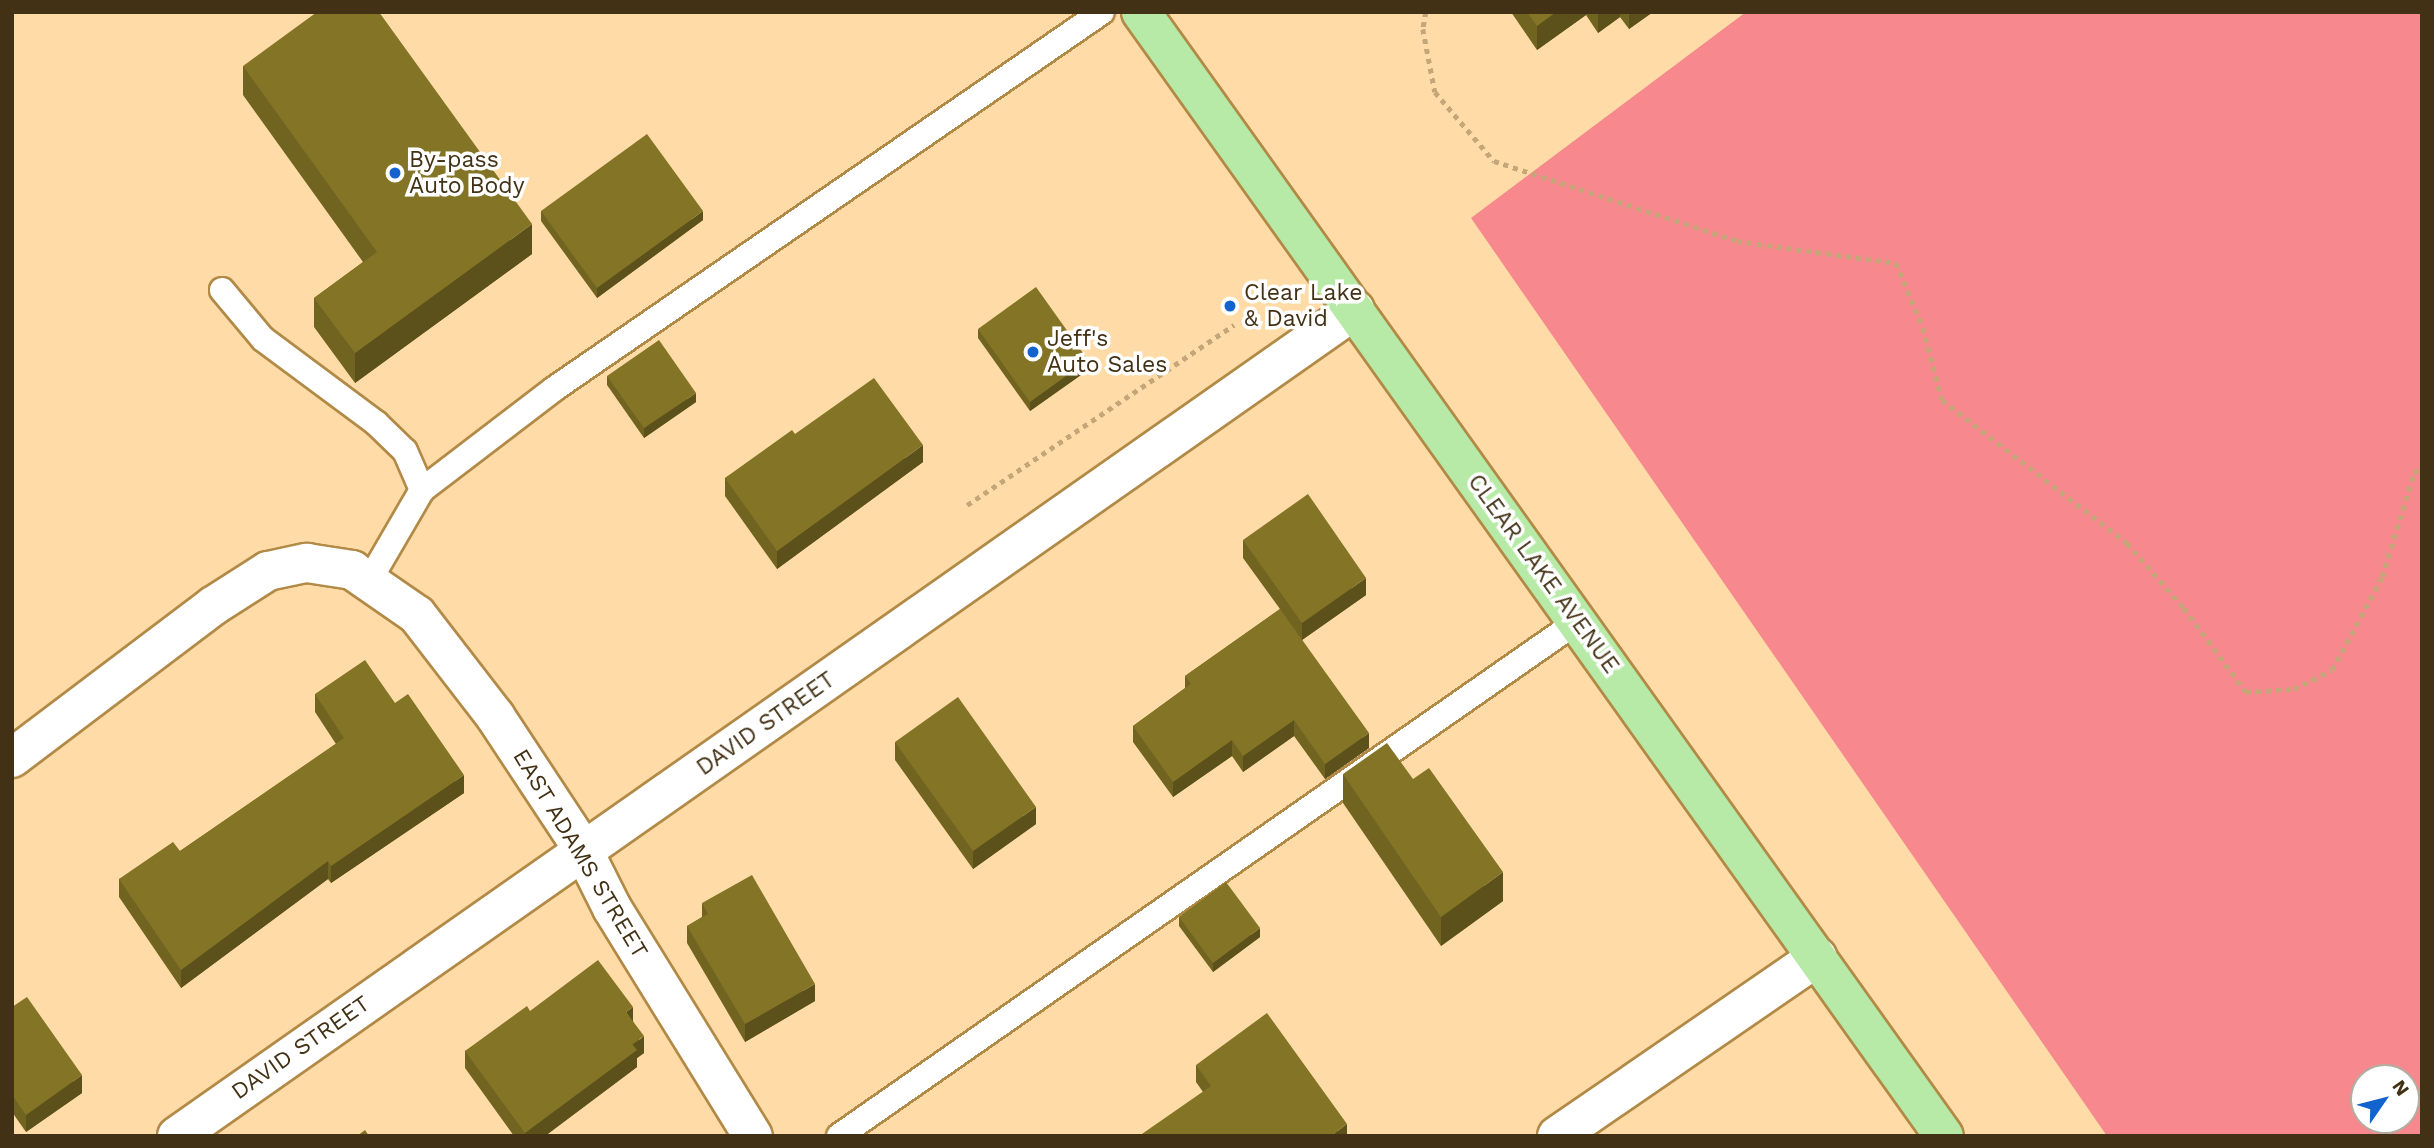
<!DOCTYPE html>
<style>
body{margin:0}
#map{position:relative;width:2434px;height:1148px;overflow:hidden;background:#ffdca7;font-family:"Work Sans",sans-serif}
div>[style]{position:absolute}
.forest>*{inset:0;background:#f7888d}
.path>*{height:4.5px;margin-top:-2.25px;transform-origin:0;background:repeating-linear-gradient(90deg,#c4a679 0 5px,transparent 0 10px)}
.roads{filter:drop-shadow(2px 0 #b28a47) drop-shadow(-2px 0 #b28a47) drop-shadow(0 2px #b28a47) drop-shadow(0 -2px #b28a47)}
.lane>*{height:24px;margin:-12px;padding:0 12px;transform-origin:12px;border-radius:12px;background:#fff}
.street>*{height:38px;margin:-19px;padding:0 19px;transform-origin:19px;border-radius:19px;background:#fff}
.primary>*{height:38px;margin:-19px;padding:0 19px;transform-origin:19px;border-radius:19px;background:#b8eaa7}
.wall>*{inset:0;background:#716421}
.shaded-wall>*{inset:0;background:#5c511b}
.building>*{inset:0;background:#837426}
.dots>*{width:19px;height:19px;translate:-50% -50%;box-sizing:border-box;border:4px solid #fff;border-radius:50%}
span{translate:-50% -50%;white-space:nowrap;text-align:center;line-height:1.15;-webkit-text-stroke:7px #fff;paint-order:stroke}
.poi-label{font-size:23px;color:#423115}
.left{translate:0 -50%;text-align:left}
.street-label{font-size:23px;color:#423115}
.frame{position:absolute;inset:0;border:14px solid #423115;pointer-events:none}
.north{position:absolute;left:2350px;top:1064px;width:70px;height:70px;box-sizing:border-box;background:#fff;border:2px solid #b3ada1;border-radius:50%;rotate:55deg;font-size:19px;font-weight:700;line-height:28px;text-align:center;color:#423115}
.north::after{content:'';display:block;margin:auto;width:24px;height:32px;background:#1263cd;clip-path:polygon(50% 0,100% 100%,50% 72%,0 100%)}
</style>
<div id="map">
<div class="forest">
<div style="clip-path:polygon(evenodd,1746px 12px,2422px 12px,2422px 1136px,2107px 1136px,1471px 218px,1746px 12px,2364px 1078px,2406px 1078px,2406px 1120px,2364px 1120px,2364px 1078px)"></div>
</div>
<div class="path">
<div style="left:1426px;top:12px;width:17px;rotate:100deg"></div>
<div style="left:1423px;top:29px;width:64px;rotate:79.2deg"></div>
<div style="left:1435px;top:92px;width:91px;rotate:49.5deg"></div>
<div style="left:1494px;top:161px;width:256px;rotate:18.2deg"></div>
<div style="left:1737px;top:241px;width:161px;rotate:7.9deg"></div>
<div style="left:1896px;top:263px;width:70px;rotate:67.4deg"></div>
<div style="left:1923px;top:328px;width:74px;rotate:75.2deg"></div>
<div style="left:1942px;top:400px;width:234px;rotate:37.7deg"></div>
<div style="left:2127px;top:543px;width:86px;rotate:48.8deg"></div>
<div style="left:2184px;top:608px;width:104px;rotate:53.6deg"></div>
<div style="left:2246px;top:692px;width:48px;rotate:-3.6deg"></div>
<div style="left:2294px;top:689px;width:42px;rotate:-26.6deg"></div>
<div style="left:2332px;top:670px;width:106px;rotate:-61.7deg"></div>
<div style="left:2382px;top:577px;width:109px;rotate:-72.9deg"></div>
<div style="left:2414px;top:473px;width:11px;rotate:-45deg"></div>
<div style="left:967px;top:505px;width:322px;rotate:-34deg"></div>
</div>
<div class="roads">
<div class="lane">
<div style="left:222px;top:290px;width:64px;rotate:50.1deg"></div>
<div style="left:263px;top:339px;width:141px;rotate:36.6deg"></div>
<div style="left:376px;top:423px;width:40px;rotate:44deg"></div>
<div style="left:405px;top:451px;width:43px;rotate:66.4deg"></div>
<div style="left:369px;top:581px;width:105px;rotate:-59.8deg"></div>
<div style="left:422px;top:490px;width:166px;rotate:-37.4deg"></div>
<div style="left:554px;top:389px;width:665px;rotate:-34.53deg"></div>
<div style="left:839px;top:1136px;width:901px;rotate:-34.87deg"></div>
</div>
<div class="street">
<div style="left:12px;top:758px;width:252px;rotate:-37.1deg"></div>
<div style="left:213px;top:606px;width:65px;rotate:-32.5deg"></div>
<div style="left:268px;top:571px;width:40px;rotate:-12deg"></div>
<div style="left:307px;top:563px;width:46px;rotate:8.8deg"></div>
<div style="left:352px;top:570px;width:79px;rotate:34.7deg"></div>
<div style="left:417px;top:615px;width:128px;rotate:52.3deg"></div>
<div style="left:495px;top:716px;width:158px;rotate:56.6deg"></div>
<div style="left:582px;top:848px;width:67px;rotate:63.4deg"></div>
<div style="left:612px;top:908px;width:268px;rotate:58.3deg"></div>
<div style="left:177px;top:1136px;width:1439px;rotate:-35.04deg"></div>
<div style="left:1557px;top:1136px;width:316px;rotate:-34.5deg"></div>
</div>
<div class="primary">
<div style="left:1141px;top:12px;width:1381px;rotate:54.46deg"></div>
</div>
</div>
<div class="wall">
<div style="clip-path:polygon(1511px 12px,1653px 12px,1629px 29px,1620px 17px,1598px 33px,1586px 15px,1537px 50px)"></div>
<div style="clip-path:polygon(243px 66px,532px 254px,355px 383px,314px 327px,314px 298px,363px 262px,243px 95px)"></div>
<div style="clip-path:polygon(541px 211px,703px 220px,597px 298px,541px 221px)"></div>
<div style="clip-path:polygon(978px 329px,1088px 370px,1030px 411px,978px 338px)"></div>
<div style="clip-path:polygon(607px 376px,696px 402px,644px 438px,607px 385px)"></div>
<div style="clip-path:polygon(795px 434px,923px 462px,777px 569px,725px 496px,725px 478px)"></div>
<div style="clip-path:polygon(1243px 540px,1366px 595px,1302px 640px,1369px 748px,1325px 779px,1294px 736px,1243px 772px,1232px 756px,1173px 797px,1133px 742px,1133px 726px,1185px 688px,1185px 676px,1280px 609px,1243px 558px)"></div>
<div style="clip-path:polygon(315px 694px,395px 703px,464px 793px,331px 883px,328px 879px,181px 988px,119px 897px,119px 879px,180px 851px,336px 744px,315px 712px)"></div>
<div style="clip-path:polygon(895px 742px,1036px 824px,973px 869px,895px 760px)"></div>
<div style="clip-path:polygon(1343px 774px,1503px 901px,1441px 946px,1343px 803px)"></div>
<div style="clip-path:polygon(702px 903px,815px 1001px,745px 1042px,687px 943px,687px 926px,702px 917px)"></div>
<div style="clip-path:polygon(1179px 917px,1260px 937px,1213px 972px,1179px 926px)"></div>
<div style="clip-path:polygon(12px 1007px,82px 1093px,26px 1132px,12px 1112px)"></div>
<div style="clip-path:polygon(530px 1011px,633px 1021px,644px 1053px,637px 1058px,637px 1067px,545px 1136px,514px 1136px,465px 1068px,465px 1051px)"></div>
<div style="clip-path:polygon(1196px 1065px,1347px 1136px,1203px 1092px,1196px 1082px)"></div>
</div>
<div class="shaded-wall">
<div style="clip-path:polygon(1556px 12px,1586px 12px,1586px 15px,1537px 50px,1537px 26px)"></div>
<div style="clip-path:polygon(1598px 12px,1620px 12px,1620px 17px,1598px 33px)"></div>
<div style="clip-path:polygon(1629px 12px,1653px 12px,1629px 29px)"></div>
<div style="clip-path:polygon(703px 211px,703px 220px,597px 298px,597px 288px)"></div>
<div style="clip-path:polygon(532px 224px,532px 254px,355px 383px,355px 353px)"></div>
<div style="clip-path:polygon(1088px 360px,1088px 370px,1030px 411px,1030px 402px)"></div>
<div style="clip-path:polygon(696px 393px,696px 402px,644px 438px,644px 428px)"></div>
<div style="clip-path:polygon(923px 445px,923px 462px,777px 569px,777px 551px)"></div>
<div style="clip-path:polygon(1366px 578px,1366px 595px,1302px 640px,1302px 623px)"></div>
<div style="clip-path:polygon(1294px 720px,1294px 736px,1243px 772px,1243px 756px)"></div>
<div style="clip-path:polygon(1369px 733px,1369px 748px,1325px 779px,1325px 764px)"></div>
<div style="clip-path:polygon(1232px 740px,1232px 756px,1173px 797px,1173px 782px)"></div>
<div style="clip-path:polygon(464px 775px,464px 793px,331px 883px,331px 866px)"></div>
<div style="clip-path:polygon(1036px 807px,1036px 824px,973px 869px,973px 851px)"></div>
<div style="clip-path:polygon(328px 861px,328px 879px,181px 988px,181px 970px)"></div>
<div style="clip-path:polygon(1503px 872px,1503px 901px,1441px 946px,1441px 917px)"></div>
<div style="clip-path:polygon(1260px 928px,1260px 937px,1213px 972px,1213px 963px)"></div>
<div style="clip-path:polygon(815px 984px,815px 1001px,745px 1042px,745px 1024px)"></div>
<div style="clip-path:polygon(633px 1007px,633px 1024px,626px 1012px)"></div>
<div style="clip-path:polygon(644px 1036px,644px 1053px,637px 1058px,637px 1067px,545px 1136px,525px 1136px,525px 1133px)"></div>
<div style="clip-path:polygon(82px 1075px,82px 1093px,26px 1132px,26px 1115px)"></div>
<div style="clip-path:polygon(1347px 1124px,1347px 1136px,1331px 1136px)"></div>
</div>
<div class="building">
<div style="clip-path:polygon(317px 12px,379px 12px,532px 224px,355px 353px,314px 298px,377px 252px,243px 66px)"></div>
<div style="clip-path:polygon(1527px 12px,1556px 12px,1537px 26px)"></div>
<div style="clip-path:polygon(647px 134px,703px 211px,597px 288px,541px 211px)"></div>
<div style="clip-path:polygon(1036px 287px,1088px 360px,1030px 402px,978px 329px)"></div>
<div style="clip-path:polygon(659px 340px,696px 393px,644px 428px,607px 376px)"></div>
<div style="clip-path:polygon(874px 378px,923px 445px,777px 551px,725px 478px,792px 430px,795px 434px)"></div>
<div style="clip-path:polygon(1308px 494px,1366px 578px,1302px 623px,1243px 540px)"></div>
<div style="clip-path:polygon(1280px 609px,1369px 733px,1325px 764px,1294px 720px,1243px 756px,1232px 740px,1173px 782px,1133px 726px,1191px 684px,1185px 676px)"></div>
<div style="clip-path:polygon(365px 660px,395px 703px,408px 694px,464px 775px,331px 866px,328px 861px,181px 970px,119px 879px,173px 842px,180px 851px,344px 738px,315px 694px)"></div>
<div style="clip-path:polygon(958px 697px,1036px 807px,973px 851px,895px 742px)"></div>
<div style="clip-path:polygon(1387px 743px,1413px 779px,1429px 768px,1503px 872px,1441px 917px,1343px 774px)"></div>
<div style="clip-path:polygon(752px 875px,815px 984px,745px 1024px,687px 926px,708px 914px,702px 903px)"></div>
<div style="clip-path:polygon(1226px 882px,1260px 928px,1213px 963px,1179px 917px)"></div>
<div style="clip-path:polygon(598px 960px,633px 1007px,626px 1012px,644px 1036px,632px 1044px,637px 1050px,525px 1133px,465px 1051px,527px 1006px,530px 1011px)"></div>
<div style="clip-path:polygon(27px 997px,82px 1075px,26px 1115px,12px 1095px,12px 1007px)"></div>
<div style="clip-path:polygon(1267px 1013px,1347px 1124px,1331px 1136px,1139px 1136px,1211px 1086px,1196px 1065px)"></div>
<div style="clip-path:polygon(365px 1130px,369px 1136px,357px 1136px)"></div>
</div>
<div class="dots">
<div style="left:395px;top:173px;background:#1263cd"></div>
<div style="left:1230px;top:306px;background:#1263cd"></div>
<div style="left:1033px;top:352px;background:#1263cd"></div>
</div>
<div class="poi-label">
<span class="left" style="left:409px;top:173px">By-pass<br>Auto Body</span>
<span class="left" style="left:1244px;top:306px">Clear Lake<br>&amp; David</span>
<span class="left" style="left:1047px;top:352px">Jeff's<br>Auto Sales</span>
</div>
<div class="street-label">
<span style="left:1543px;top:574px;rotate:54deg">CLEAR LAKE AVENUE</span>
<span style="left:766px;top:724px;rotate:-35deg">DAVID STREET</span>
<span style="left:580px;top:854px;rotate:59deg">EAST ADAMS STREET</span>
<span style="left:301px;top:1048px;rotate:-35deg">DAVID STREET</span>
</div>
<div class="frame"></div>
<div class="north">N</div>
</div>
